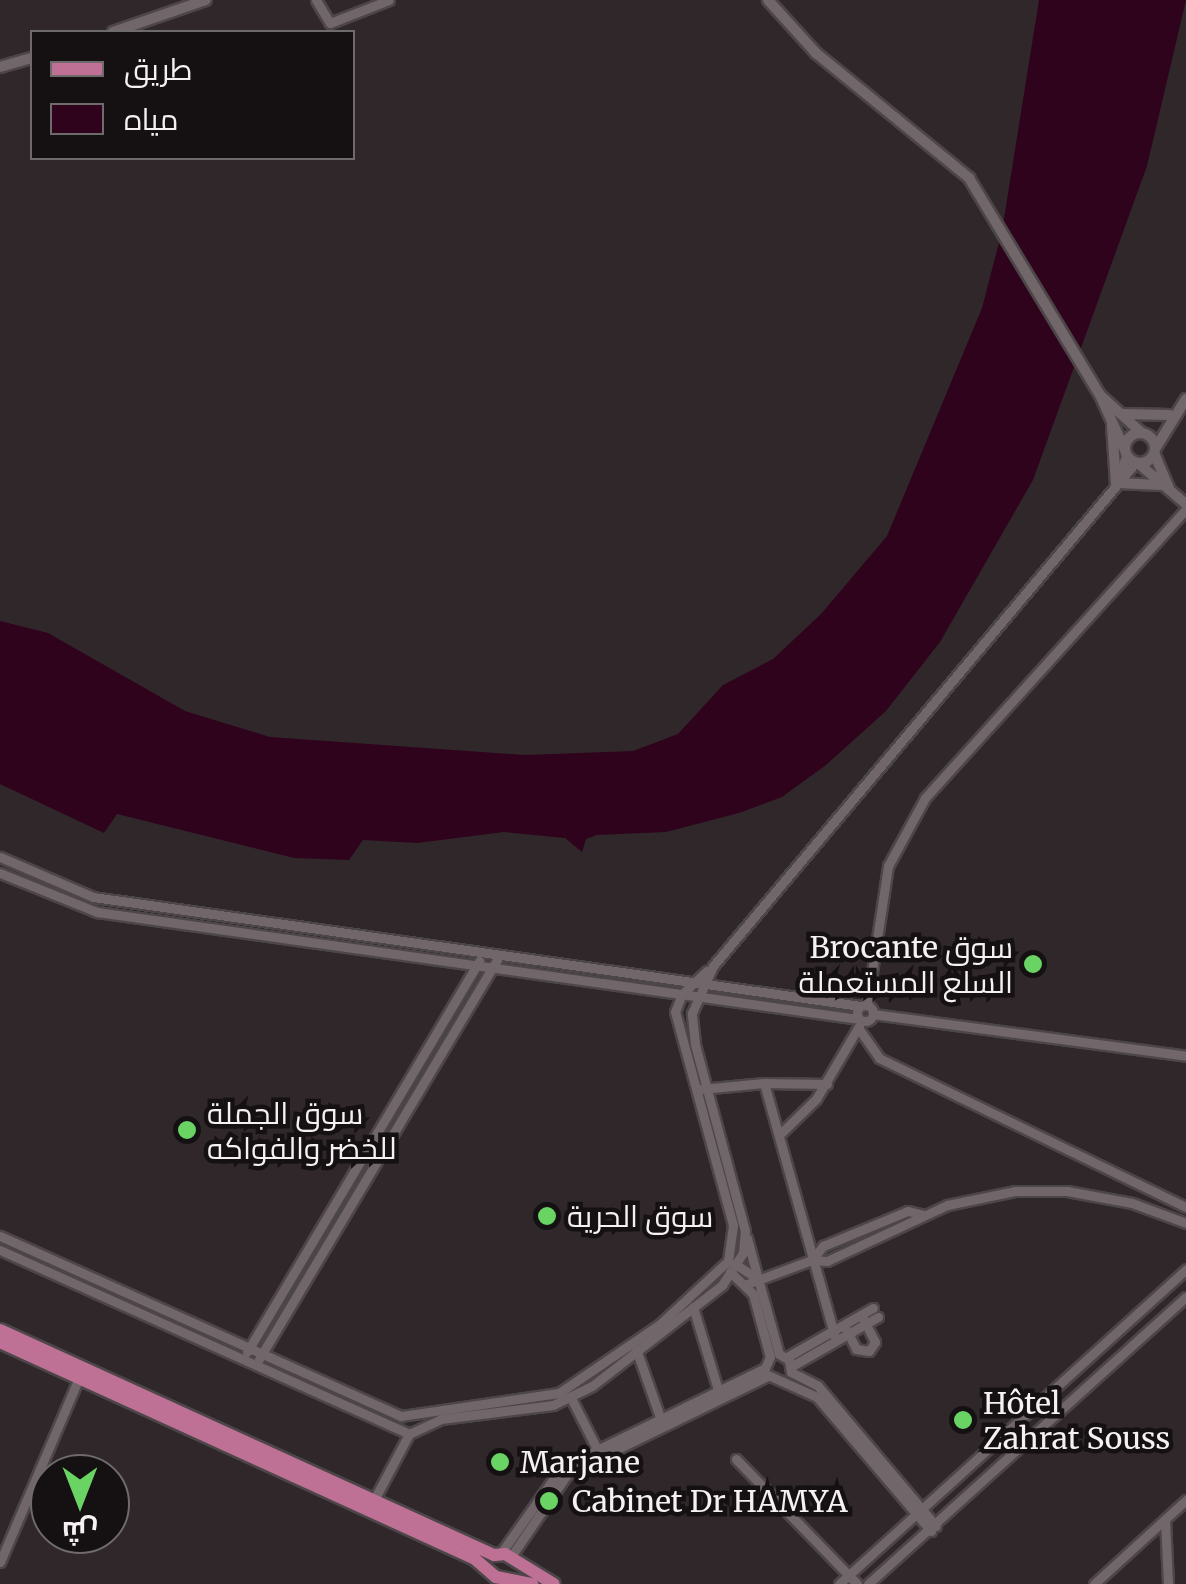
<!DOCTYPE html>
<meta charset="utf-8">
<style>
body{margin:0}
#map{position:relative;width:1186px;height:1584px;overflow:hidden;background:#30272b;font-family:Merriweather,Cairo,serif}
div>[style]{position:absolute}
.water>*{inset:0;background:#2f031b}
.roads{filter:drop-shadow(2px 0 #4d4649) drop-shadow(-2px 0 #4d4649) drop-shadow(0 2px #4d4649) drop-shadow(0 -2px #4d4649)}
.minor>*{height:9px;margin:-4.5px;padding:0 4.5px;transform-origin:4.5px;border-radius:4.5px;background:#71666a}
.minor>.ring{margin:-4.5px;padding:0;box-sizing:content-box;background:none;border:9px solid #71666a;border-radius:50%}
.tertiary>*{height:10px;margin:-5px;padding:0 5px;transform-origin:5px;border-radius:5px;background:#71666a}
.tertiary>.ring{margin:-5px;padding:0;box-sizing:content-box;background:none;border:10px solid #71666a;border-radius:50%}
.primary>*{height:12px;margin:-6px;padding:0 6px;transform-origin:6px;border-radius:6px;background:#be7195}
.dots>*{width:28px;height:28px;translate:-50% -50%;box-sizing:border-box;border:5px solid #151113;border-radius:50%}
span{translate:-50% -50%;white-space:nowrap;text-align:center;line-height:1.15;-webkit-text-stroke:9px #151113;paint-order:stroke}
.poi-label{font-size:30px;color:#f6f0f2}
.right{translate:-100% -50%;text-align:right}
.left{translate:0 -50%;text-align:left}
.legend{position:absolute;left:30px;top:30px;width:325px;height:130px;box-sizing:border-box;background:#151113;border:2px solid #6f6a6c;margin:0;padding:12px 18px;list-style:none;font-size:30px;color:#f6f0f2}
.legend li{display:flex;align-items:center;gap:20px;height:50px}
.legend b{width:50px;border:2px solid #6f6a6c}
.north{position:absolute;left:30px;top:1454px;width:100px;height:100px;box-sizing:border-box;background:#151113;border:2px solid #6f6a6c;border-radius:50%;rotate:180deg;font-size:28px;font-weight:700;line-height:40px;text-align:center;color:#f6f0f2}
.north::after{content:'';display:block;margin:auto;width:35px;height:45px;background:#69d464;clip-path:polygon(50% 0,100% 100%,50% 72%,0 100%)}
</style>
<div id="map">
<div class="water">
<div style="clip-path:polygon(1039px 0,1186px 0,1147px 166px,1033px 480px,940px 642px,886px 711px,826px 765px,782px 797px,739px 813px,666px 832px,597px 835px,586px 839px,582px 852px,565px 838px,504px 832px,417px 843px,363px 840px,349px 860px,294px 858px,117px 814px,104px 833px,0 784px,0 621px,48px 633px,185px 711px,270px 737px,525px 755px,633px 751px,678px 734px,723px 685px,773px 659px,821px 614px,887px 536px,982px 308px,1002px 231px)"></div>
</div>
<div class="roads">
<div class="minor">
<div style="left:316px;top:0;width:27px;rotate:59deg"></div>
<div style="left:330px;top:23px;width:63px;rotate:-21.3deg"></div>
<div style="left:1117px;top:480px;width:26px;rotate:-69deg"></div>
<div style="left:0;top:857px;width:101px;rotate:23.3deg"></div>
<div style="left:93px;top:897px;width:776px;rotate:8.08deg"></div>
<div style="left:0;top:873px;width:105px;rotate:21.9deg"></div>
<div style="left:97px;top:912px;width:768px;rotate:8deg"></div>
<div class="ring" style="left:857px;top:1005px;width:7px;height:7px"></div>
<div style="left:867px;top:1005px;width:141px;rotate:-81.4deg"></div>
<div style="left:888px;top:866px;width:77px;rotate:-61.4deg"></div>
<div style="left:925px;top:798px;width:389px;rotate:-47.9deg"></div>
<div style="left:873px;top:1014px;width:316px;rotate:7.6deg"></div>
<div style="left:859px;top:1029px;width:35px;rotate:55deg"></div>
<div style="left:879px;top:1058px;width:341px;rotate:25.9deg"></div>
<div style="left:764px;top:1083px;width:63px;rotate:0.9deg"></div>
<div style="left:701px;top:1089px;width:63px;rotate:-5.4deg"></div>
<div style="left:764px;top:1083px;width:265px;rotate:74.4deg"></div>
<div style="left:779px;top:1135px;width:52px;rotate:-44.2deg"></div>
<div style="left:816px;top:1099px;width:85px;rotate:-59.5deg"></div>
<div style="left:0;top:1236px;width:440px;rotate:24.2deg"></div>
<div style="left:401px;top:1416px;width:160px;rotate:-8.3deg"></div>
<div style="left:559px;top:1393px;width:122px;rotate:-34.3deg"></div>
<div style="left:660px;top:1324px;width:93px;rotate:-42.8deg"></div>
<div style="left:728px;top:1261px;width:36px;rotate:-82deg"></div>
<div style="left:733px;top:1225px;width:221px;rotate:-105.2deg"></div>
<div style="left:675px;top:1012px;width:19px;rotate:-69deg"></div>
<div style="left:682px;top:994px;width:34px;rotate:-43deg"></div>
<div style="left:747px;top:1238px;width:39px;rotate:75deg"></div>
<div style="left:0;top:1250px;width:448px;rotate:24.2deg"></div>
<div style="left:409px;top:1434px;width:35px;rotate:-25deg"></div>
<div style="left:441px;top:1419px;width:113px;rotate:-7.1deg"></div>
<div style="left:553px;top:1405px;width:43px;rotate:-26deg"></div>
<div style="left:592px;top:1386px;width:165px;rotate:-37.8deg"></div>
<div style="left:722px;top:1285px;width:38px;rotate:-57deg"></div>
<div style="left:743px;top:1253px;width:22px;rotate:-85deg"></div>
<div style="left:745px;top:1231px;width:194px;rotate:-105deg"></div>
<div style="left:695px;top:1044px;width:31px;rotate:-96deg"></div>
<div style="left:692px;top:1013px;width:51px;rotate:-65.9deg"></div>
<div style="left:713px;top:966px;width:657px;rotate:-50deg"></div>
<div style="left:812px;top:1260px;width:18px;rotate:-52deg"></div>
<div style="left:823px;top:1246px;width:92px;rotate:-22.4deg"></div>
<div style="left:908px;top:1211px;width:16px;rotate:14deg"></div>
<div style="left:735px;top:1264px;width:27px;rotate:33deg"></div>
<div style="left:758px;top:1279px;width:78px;rotate:74.4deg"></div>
<div style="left:779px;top:1354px;width:12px;rotate:31deg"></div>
<div style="left:789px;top:1360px;width:12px;rotate:81deg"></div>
<div style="left:747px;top:1284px;width:69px;rotate:-20.3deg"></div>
<div style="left:812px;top:1260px;width:15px;rotate:4deg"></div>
<div style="left:827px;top:1261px;width:132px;rotate:-25deg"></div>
<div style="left:947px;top:1205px;width:69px;rotate:-11.6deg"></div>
<div style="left:1015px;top:1191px;width:52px"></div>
<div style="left:1067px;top:1191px;width:66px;rotate:10.5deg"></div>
<div style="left:1132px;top:1203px;width:58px;rotate:20.3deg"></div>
<div style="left:693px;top:1307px;width:87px;rotate:73.2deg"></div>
<div style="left:846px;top:1329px;width:22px;rotate:63deg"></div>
<div style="left:856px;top:1349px;width:13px;rotate:9deg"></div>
<div style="left:869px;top:1351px;width:11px;rotate:-56deg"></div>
<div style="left:875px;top:1342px;width:27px;rotate:-117deg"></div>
<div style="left:636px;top:1349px;width:72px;rotate:70.6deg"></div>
<div style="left:247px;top:1352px;width:455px;rotate:-59.3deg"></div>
<div style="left:787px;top:1357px;width:99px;rotate:-29.7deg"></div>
<div style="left:259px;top:1359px;width:465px;rotate:-59.2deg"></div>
<div style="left:792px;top:1366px;width:99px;rotate:-29.7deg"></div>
<div style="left:791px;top:1372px;width:30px;rotate:27deg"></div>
<div style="left:818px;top:1386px;width:183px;rotate:49.9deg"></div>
<div style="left:768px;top:1375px;width:54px;rotate:24.2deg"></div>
<div style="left:817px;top:1397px;width:176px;rotate:49.6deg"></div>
<div style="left:571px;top:1398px;width:57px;rotate:63deg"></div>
<div style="left:736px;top:1459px;width:174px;rotate:45.9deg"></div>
<div style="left:374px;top:1500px;width:75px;rotate:-62.1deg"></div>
<div style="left:1165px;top:1520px;width:64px;rotate:87.3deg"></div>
<div style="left:501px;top:1553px;width:105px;rotate:-54.7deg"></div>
<div style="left:562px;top:1467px;width:226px;rotate:-26deg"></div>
<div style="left:765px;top:1368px;width:12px;rotate:-66deg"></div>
<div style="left:770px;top:1357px;width:65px;rotate:-105.1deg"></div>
<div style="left:753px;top:1294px;width:32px;rotate:-136deg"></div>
<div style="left:510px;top:1558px;width:103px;rotate:-55.7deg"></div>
<div style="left:568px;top:1473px;width:222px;rotate:-25.9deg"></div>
<div style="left:0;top:1562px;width:200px;rotate:-66.8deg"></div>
<div style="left:839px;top:1584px;width:469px;rotate:-42.2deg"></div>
<div style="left:868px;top:1584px;width:428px;rotate:-42.1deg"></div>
<div style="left:1094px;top:1584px;width:125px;rotate:-42.4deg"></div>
</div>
<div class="tertiary">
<div style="left:768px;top:0;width:72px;rotate:47.8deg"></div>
<div style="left:816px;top:53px;width:198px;rotate:39.2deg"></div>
<div style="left:969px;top:178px;width:253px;rotate:58.9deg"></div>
<div style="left:1100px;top:395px;width:58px;rotate:65.6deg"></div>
<div style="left:113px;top:32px;width:98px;rotate:-19deg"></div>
<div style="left:0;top:67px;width:33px;rotate:-16deg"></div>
<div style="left:1101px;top:396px;width:55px;rotate:42.1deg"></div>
<div style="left:1124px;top:414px;width:46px;rotate:1.2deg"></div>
<div style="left:1112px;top:425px;width:58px;rotate:86.1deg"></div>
<div class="ring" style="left:1125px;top:433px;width:20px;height:20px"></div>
<div style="left:1155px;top:449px;width:59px;rotate:-58.2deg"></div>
<div style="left:1154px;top:453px;width:38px;rotate:67deg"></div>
<div style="left:1139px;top:464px;width:62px;rotate:40.4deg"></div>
<div style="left:1117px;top:483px;width:44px;rotate:2.6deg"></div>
</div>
<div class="primary">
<div style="left:0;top:1330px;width:543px;rotate:24.49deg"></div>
<div style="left:494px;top:1555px;width:11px;rotate:-5deg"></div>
<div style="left:505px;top:1554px;width:57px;rotate:31.5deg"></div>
<div style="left:0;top:1342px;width:522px;rotate:24.55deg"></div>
<div style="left:475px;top:1559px;width:28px;rotate:41deg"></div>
<div style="left:496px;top:1577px;width:37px;rotate:11deg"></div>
</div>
</div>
<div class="dots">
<div style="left:1033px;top:964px;background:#69d464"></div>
<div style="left:187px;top:1130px;background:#69d464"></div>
<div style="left:547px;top:1216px;background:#69d464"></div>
<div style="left:963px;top:1420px;background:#69d464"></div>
<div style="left:500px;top:1462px;background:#69d464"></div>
<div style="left:549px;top:1501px;background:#69d464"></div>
</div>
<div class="poi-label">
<span class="right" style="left:1013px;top:964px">Brocante سوق<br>السلع المستعملة</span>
<span class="left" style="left:207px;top:1130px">سوق الجملة<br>للخضر والفواكه</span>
<span class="left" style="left:567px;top:1216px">سوق الحرية</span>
<span class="left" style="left:983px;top:1420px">Hôtel<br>Zahrat Souss</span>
<span class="left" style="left:520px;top:1462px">Marjane</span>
<span class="left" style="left:572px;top:1501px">Cabinet Dr HAMYA</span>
</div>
<ul class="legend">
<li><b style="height:12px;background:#be7195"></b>طريق</li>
<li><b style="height:28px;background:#2f031b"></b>مياه</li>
</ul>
<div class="north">ش</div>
</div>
